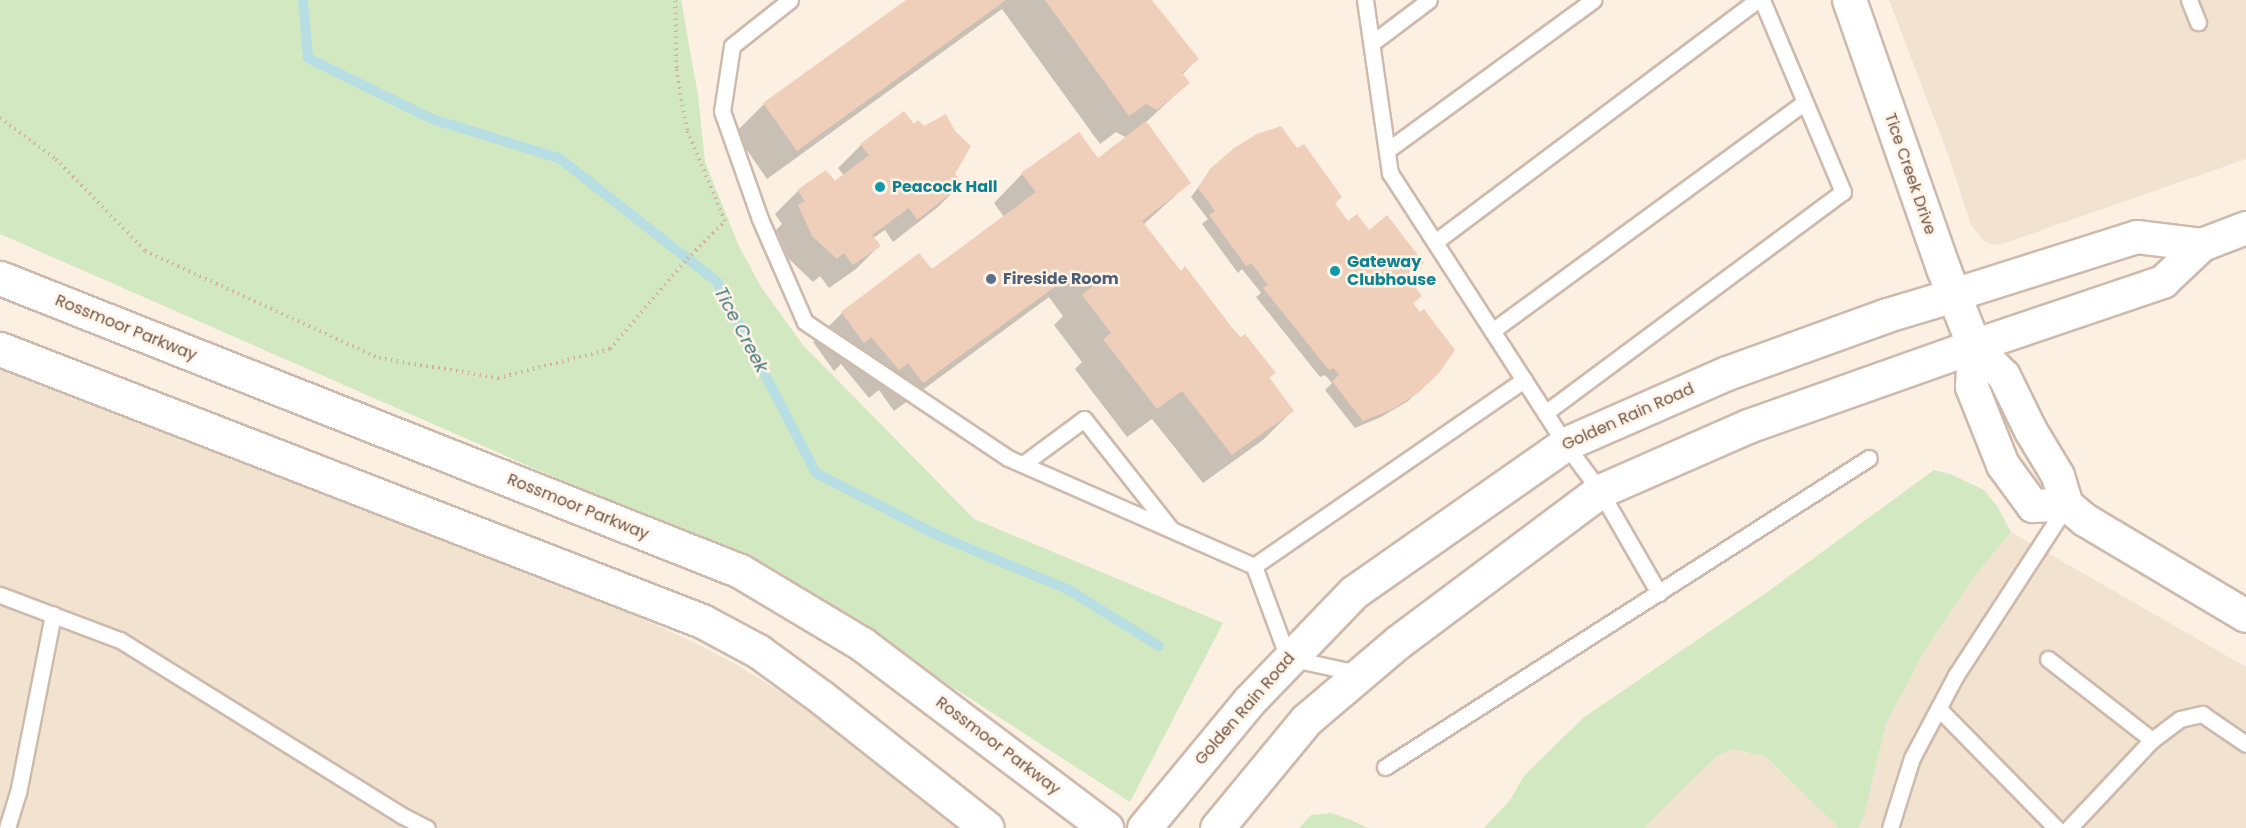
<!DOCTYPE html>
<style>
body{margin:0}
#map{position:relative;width:2246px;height:828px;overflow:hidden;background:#fbf0e2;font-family:Poppins,sans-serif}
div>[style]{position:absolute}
.residential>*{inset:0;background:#f2e2d0}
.green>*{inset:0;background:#d2e8c1}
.shadow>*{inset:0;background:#0003}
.stream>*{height:10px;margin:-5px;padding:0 5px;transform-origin:5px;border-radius:5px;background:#b7dfe3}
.building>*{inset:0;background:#efceba}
.path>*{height:4px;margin-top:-2px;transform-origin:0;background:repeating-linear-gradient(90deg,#d4b19e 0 1.5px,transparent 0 6px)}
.roads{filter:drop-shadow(2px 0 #cebaac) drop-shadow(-2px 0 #cebaac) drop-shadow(0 2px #cebaac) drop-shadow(0 -2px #cebaac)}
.lane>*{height:15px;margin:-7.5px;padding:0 7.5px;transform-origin:7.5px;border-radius:7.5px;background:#fff}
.street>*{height:32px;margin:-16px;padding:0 16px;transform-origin:16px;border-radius:16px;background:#fff}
.secondary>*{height:33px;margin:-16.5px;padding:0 16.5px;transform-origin:16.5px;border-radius:16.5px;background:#fff}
.dots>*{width:16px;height:16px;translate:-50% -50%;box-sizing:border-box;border:3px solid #fef4e7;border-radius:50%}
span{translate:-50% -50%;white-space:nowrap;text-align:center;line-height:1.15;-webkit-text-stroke:5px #fef4e7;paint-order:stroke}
.street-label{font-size:16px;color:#715649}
.culture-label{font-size:16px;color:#0d838f;font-weight:700}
.left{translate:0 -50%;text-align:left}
.service-label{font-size:16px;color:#4e5e75;font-weight:700}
.water-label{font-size:18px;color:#41767e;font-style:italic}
</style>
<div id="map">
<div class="residential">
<div style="clip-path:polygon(1889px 0,2246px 0,2246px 159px,2005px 243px,1992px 245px,1983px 240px,1971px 225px,1949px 157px)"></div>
<div style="clip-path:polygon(0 370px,628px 612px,695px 643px,739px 666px,829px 723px,959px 828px,0 828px)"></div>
<div style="clip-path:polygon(2011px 532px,2246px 667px,2246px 828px,1858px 828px,1864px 816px,1886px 724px,1924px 652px,1973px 578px)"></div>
<div style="clip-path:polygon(1734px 749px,1766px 757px,1839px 828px,1644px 828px,1718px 755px)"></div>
</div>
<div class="green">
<div style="clip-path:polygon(0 0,681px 0,698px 95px,705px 162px,738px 244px,761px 287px,803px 345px,974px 519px,1223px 623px,1130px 802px,784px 578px,0 234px)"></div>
<div style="clip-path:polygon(1934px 470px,1950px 474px,1984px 490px,1997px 506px,2011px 532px,1973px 578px,1924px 652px,1886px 724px,1864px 816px,1858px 828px,1839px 828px,1766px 757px,1734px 749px,1718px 755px,1644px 828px,1484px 828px,1510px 800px,1524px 776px,1583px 718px,1766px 593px)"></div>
<div style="clip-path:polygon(1331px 813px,1351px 820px,1368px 828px,1299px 828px,1311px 815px)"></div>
</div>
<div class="shadow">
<div style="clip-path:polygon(908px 0,1150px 0,1197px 59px,1182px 75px,1188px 83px,1145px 123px,1189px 183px,1143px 225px,1180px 273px,1274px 373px,1268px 379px,1292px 411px,1263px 440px,1203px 483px,1152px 419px,1127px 437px,1075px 369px,1082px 362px,1054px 325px,1063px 316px,1049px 297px,894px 411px,879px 390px,869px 398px,841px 364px,834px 371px,813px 342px,842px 313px,932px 271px,1004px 217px,994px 203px,1022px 174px,1098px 160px,1127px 138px,1116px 132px,1100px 144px,1002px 9px,767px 179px,735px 133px,764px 104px)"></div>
<div style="clip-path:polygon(861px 145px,953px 174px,961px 184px,938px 207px,893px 242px,885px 230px,873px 238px,879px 246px,856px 269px,829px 288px,820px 276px,813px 282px,789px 259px,776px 230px,782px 224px,775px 214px,798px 191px,825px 172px,835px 183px,844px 176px,838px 168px)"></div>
<div style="clip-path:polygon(1211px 170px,1333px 203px,1348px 223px,1369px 232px,1422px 263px,1406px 277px,1420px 296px,1412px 304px,1438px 372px,1408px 401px,1381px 417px,1355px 428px,1325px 390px,1332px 383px,1325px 375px,1320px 377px,1256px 297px,1261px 293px,1242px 269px,1238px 273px,1202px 224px,1208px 219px,1191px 197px)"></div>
</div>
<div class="stream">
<div style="left:303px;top:0;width:58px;rotate:85.1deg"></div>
<div style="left:308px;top:58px;width:138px;rotate:26.2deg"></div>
<div style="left:432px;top:119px;width:133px;rotate:17.1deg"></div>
<div style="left:559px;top:158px;width:201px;rotate:38.1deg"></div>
<div style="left:717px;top:282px;width:215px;rotate:62.6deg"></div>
<div style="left:816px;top:473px;width:136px;rotate:27.1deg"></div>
<div style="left:937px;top:535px;width:143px;rotate:22.6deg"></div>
<div style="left:1069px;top:590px;width:106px;rotate:31.9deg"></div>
</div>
<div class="building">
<div style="clip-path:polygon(906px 0,1006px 0,797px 151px,763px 103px)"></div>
<div style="clip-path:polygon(1045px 0,1152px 0,1199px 59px,1182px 73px,1190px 83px,1157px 110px,1146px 104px,1129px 116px)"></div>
<div style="clip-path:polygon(904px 111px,914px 124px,918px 120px,924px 126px,946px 114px,955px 131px,971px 146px,955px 174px,963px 184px,917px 220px,909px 208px,872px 235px,881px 246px,853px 265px,844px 253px,837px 259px,812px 236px,798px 205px,805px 201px,797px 190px,826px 170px,835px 181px,869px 155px,860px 144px)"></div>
<div style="clip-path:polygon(1146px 121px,1191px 183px,1142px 221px,1181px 271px,1185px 266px,1240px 338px,1245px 334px,1276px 373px,1269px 377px,1294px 411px,1232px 455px,1182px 391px,1157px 409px,1103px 339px,1111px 333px,1082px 295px,1092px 287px,1078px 270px,923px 383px,908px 363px,899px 370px,871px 337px,864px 343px,841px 312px,919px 253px,932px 269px,1036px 192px,1021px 173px,1079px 132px,1098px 158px)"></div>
<div style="clip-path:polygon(1281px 126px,1297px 148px,1304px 144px,1342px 197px,1335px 203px,1348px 221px,1357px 214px,1369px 230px,1387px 215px,1424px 263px,1407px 276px,1422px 296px,1413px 303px,1420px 312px,1424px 309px,1455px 350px,1439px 373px,1418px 393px,1391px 410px,1363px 421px,1332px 381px,1339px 375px,1334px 368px,1329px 370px,1263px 288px,1268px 285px,1251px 263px,1246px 266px,1209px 215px,1215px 211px,1198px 188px,1210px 169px,1234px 148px,1257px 134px)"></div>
</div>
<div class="path">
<div style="left:0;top:118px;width:69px;rotate:36.2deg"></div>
<div style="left:56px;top:159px;width:128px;rotate:45.9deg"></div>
<div style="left:145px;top:251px;width:257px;rotate:24.6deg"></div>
<div style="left:379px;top:358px;width:121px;rotate:9.5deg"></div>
<div style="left:498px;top:378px;width:116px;rotate:-14.5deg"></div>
<div style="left:610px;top:349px;width:118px;rotate:-49.5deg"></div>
<div style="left:687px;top:259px;width:54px;rotate:-45deg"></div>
<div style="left:725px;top:221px;width:99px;rotate:-112.7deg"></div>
<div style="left:687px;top:130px;width:63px;rotate:-100.1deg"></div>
<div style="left:676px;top:68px;width:68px;rotate:-90.8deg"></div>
</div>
<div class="roads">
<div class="lane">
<div style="left:790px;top:0;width:74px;rotate:141.6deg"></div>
<div style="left:732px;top:46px;width:66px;rotate:98.7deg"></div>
<div style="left:722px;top:111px;width:114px;rotate:70.6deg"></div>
<div style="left:760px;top:219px;width:112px;rotate:66.4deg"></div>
<div style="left:805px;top:322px;width:244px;rotate:33.8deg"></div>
<div style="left:1008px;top:458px;width:269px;rotate:23.7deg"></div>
<div style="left:1365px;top:0;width:175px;rotate:81.8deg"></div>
<div style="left:1390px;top:173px;width:323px;rotate:57.1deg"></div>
<div style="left:1565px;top:444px;width:59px;rotate:53.3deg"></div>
<div style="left:1600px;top:491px;width:118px;rotate:60deg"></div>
<div style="left:2189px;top:0;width:24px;rotate:68deg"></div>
<div style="left:1372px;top:43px;width:71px;rotate:-37deg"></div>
<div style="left:1389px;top:149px;width:253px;rotate:-36.1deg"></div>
<div style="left:1435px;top:242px;width:403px;rotate:-36.9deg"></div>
<div style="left:1492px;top:331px;width:386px;rotate:-36.2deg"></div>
<div style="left:1545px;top:413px;width:371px;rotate:-36.6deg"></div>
<div style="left:1843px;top:192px;width:208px;rotate:-112.9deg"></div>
<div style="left:1023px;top:464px;width:76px;rotate:-36.4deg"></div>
<div style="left:1084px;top:419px;width:139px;rotate:51.7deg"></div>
<div style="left:0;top:595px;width:128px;rotate:20.6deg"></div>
<div style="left:120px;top:640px;width:331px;rotate:31.9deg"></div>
<div style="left:401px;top:815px;width:29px;rotate:27deg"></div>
<div style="left:2048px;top:659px;width:132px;rotate:37.9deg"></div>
<div style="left:1358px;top:673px;width:72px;rotate:-167.9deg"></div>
<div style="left:1288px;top:658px;width:98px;rotate:-110.3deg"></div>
<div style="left:1254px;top:566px;width:328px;rotate:-34.6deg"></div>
<div style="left:1939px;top:709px;width:167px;rotate:45.5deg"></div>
<div style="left:1385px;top:767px;width:574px;rotate:-32.56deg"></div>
<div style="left:7px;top:828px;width:37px;rotate:-73deg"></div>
<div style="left:18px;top:793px;width:182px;rotate:-78.9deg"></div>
<div style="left:1890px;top:828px;width:73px;rotate:-72.6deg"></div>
<div style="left:1912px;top:758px;width:94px;rotate:-62.1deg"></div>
<div style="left:1956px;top:675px;width:203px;rotate:-56.9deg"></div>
<div style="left:2069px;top:828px;width:121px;rotate:-46.7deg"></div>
<div style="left:2152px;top:740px;width:35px;rotate:-37deg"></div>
<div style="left:2180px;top:719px;width:23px;rotate:-13deg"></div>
<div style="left:2202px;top:714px;width:53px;rotate:34.3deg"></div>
</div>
<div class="street">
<div style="left:1954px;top:295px;width:192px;rotate:-17.6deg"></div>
<div style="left:2137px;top:237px;width:65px;rotate:7deg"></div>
<div style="left:1974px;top:346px;width:42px;rotate:45deg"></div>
<div style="left:2004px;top:376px;width:61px;rotate:63.9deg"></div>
<div style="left:2031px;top:431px;width:52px;rotate:59deg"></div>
<div style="left:2058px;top:476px;width:30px;rotate:73deg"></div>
<div style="left:2067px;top:505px;width:23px;rotate:40deg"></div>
<div style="left:2085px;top:520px;width:187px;rotate:30.8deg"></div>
<div style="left:1974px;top:346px;width:200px;rotate:-18.7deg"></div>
<div style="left:2163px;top:282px;width:54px;rotate:-43.5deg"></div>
<div style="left:2202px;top:245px;width:47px;rotate:-21.1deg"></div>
<div style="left:1974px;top:346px;width:41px;rotate:92.8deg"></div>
<div style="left:1972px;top:387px;width:84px;rotate:68.3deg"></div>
<div style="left:2003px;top:465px;width:51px;rotate:53.8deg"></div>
<div style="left:2033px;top:506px;width:34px;rotate:-2deg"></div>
</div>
<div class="secondary">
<div style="left:0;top:278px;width:796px;rotate:21.6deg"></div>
<div style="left:740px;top:571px;width:142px;rotate:30.9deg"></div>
<div style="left:862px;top:644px;width:306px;rotate:37deg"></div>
<div style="left:0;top:349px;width:753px;rotate:21.18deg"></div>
<div style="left:702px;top:621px;width:64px;rotate:28.2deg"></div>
<div style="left:758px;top:651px;width:78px;rotate:36.1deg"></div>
<div style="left:821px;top:697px;width:211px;rotate:38.3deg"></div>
<div style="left:1144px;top:828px;width:165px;rotate:-50.4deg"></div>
<div style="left:1249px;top:701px;width:151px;rotate:-46.1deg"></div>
<div style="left:1354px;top:592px;width:258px;rotate:-35deg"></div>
<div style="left:1565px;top:444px;width:177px;rotate:-23.7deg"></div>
<div style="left:1727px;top:373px;width:170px;rotate:-19.9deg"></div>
<div style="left:1887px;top:315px;width:70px;rotate:-16.6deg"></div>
<div style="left:1217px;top:828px;width:140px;rotate:-50.5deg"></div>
<div style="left:1306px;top:720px;width:121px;rotate:-40.3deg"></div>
<div style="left:1398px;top:642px;width:252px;rotate:-36.8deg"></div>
<div style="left:1600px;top:491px;width:162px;rotate:-23.7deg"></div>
<div style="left:1748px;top:426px;width:240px;rotate:-19.5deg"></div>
<div style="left:1974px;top:346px;width:84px;rotate:-111.7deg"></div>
<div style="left:1943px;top:268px;width:284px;rotate:-109.3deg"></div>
</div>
</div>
<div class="dots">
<div style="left:880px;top:187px;background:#0f9aa8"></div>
<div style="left:1335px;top:271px;background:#0f9aa8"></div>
<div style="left:991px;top:279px;background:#5c6f8a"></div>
</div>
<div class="street-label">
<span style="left:1910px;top:174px;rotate:71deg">Tice Creek Drive</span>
<span style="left:126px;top:328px;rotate:22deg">Rossmoor Parkway</span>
<span style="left:1628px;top:417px;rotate:-24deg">Golden Rain Road</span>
<span style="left:578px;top:507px;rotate:22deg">Rossmoor Parkway</span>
<span style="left:1245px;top:709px;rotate:-49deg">Golden Rain Road</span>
<span style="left:998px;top:746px;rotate:37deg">Rossmoor Parkway</span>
</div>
<div class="culture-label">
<span class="left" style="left:892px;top:187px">Peacock Hall</span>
<span class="left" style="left:1347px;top:271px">Gateway<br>Clubhouse</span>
</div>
<div class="service-label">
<span class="left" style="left:1003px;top:279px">Fireside Room</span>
</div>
<div class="water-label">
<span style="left:741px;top:330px;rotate:62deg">Tice Creek</span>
</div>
</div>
